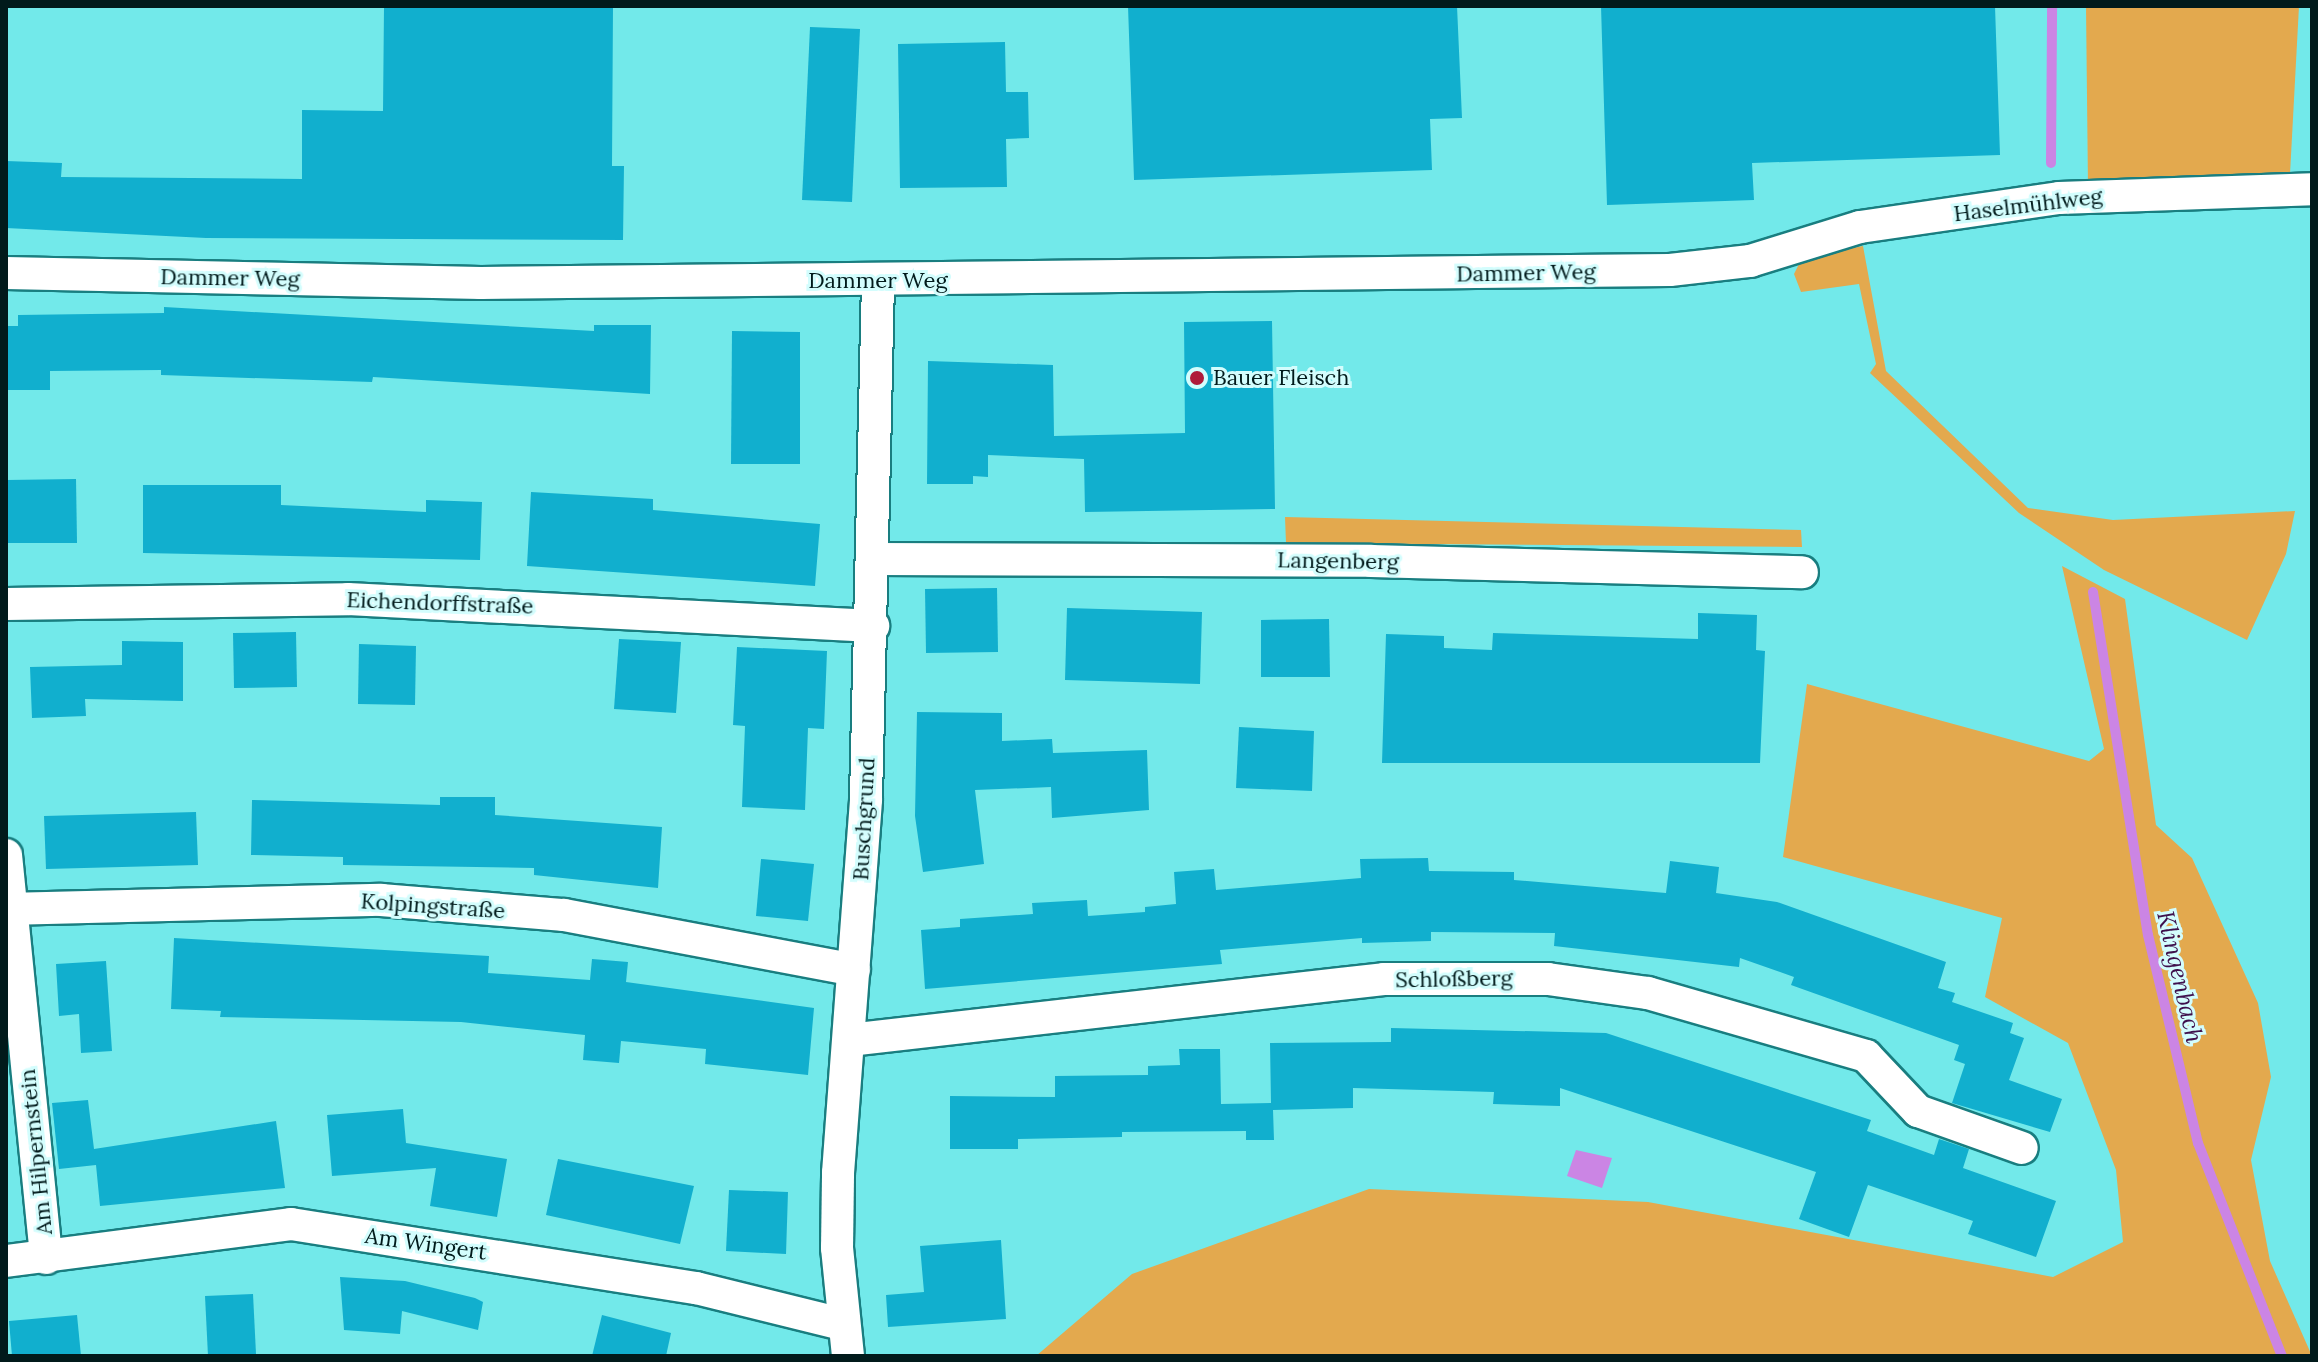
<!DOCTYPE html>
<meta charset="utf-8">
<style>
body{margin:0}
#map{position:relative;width:2318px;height:1362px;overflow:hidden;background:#72e9ea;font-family:Lora,serif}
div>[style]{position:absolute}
.green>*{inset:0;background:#e3a94e}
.water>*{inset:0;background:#cb85e4}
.stream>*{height:10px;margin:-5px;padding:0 5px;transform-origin:5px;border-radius:5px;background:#cb85e4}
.building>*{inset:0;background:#11afce}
.roads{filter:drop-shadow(2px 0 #197e80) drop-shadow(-2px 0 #197e80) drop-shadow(0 2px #197e80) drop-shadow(0 -2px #197e80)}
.minor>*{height:32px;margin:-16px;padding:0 16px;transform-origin:16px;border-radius:16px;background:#fff}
.dots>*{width:22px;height:22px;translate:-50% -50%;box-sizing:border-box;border:4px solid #d3fdfd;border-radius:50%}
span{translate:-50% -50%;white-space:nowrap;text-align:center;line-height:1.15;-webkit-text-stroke:6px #d3fdfd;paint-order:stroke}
.street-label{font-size:22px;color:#011a1b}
.poi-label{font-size:22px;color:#011a1b}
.left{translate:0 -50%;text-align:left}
.water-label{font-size:24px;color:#3e104c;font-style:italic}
.frame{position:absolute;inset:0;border:8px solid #011a1b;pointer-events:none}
</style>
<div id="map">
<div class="green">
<div style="clip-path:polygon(2086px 6px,2299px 6px,2290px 174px,2088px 187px)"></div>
<div style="clip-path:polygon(1863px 246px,1886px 371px,2028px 508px,2113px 520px,2295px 511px,2286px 554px,2247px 640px,2104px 570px,2019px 513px,1870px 373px,1876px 364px,1859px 284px,1801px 292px,1794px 274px,1802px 258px)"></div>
<div style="clip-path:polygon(1285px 517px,1801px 530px,1802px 547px,1286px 543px)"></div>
<div style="clip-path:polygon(2062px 566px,2125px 599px,2156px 825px,2192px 858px,2258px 1003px,2271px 1077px,2251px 1160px,2270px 1261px,2312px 1356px,1036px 1356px,1132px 1274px,1369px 1189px,1648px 1202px,2053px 1277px,2123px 1242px,2116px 1170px,2068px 1043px,1985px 997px,2002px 918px,1783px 857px,1807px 684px,2089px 761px,2104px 749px)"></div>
</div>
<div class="water">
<div style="clip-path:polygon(1576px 1150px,1612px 1158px,1602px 1188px,1567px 1176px)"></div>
</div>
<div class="stream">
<div style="left:2051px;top:163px;width:157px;rotate:-89.6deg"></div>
<div style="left:2093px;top:592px;width:347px;rotate:80.9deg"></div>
<div style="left:2148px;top:935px;width:214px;rotate:76.5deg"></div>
<div style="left:2198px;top:1143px;width:229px;rotate:68.5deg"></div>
</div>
<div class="building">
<div style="clip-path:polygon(384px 6px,613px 6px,612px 166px,624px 166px,623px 240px,206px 238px,6px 228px,6px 161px,62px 163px,61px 177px,302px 179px,302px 110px,383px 111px)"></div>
<div style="clip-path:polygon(1128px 6px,1457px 6px,1462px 118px,1430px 119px,1432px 170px,1134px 180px)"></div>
<div style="clip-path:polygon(1601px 6px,1995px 6px,2000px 155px,1752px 163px,1754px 200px,1607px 205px)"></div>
<div style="clip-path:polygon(810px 27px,860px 29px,852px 202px,802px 200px)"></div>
<div style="clip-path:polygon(1005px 42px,1006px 92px,1028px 92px,1029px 138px,1006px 139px,1007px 187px,900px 188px,898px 44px)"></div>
<div style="clip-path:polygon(164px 307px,594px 331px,594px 325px,651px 325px,650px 394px,373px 377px,372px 382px,161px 375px,161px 370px,50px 371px,50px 390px,6px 390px,6px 326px,18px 326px,18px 315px,164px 313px)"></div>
<div style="clip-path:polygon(1272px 321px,1275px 509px,1085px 512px,1084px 459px,988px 455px,988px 477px,973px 476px,973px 484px,927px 484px,928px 361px,1053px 365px,1054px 436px,1185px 433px,1184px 322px)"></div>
<div style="clip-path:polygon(732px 331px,800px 332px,800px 464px,731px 464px)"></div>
<div style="clip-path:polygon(76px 479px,77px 543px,8px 543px,7px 480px)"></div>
<div style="clip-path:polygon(143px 485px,281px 485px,281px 505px,426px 512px,426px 500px,482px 502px,480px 560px,143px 553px)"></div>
<div style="clip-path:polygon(531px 492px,653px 499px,653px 510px,820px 524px,815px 586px,527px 566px)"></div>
<div style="clip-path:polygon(997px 588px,998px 652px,926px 653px,925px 589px)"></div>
<div style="clip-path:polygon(1067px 608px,1202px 612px,1200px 684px,1065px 680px)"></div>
<div style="clip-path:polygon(1698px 613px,1757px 615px,1756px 650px,1765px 651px,1760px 763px,1382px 763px,1386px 634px,1444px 636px,1444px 648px,1492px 650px,1493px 633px,1698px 639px)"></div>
<div style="clip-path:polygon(1329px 619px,1330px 677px,1261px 677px,1261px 620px)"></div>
<div style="clip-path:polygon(296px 632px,297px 687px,234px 688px,233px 633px)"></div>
<div style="clip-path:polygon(619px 639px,681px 642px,676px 713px,614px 709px)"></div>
<div style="clip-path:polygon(122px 641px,183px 642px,183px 701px,85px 699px,86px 716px,32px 718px,30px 667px,122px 665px)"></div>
<div style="clip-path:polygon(359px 644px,416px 646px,415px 705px,358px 704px)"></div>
<div style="clip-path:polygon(737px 647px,827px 651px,824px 729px,808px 728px,805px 810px,742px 807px,745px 726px,733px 725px)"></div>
<div style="clip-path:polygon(917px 712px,1002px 713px,1002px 741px,1052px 739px,1053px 753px,1147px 750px,1149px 810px,1052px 818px,1051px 787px,975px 790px,984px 864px,923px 872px,915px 816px)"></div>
<div style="clip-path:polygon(1239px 727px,1314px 731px,1312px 791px,1236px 788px)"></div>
<div style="clip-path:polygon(440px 797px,495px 797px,495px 815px,662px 827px,658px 888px,534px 875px,534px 868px,343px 865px,343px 857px,251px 855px,252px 800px,440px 805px)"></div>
<div style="clip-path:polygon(196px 812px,198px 865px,46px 869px,44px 816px)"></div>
<div style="clip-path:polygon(1428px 858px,1429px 871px,1514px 872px,1514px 880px,1666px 893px,1670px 861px,1719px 867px,1716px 893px,1777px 902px,1946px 962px,1938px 988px,1955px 993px,1952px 1002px,2013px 1023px,2010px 1033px,2024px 1038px,2009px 1080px,2062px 1099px,2050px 1132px,1952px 1103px,1965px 1064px,1954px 1060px,1959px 1045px,1791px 985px,1794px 977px,1740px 958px,1739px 967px,1554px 946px,1555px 933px,1431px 932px,1431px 941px,1362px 943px,1362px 938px,1220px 950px,1222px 964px,925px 989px,921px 930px,960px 927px,960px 919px,1033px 914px,1032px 903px,1087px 900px,1088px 916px,1145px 912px,1145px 907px,1176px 904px,1174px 872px,1214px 869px,1216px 890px,1361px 878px,1360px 859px)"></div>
<div style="clip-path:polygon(761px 859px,814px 864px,808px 921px,756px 916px)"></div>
<div style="clip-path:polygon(174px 938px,489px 956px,488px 973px,590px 980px,592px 959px,628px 962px,626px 982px,814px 1008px,808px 1075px,705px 1064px,706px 1049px,621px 1041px,619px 1063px,583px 1060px,585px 1035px,461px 1022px,220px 1017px,221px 1011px,171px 1009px)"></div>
<div style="clip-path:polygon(106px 961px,112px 1051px,81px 1053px,79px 1014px,59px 1016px,56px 964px)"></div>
<div style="clip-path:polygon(1391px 1028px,1606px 1033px,1871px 1120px,1867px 1131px,1934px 1155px,1939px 1139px,1969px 1149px,1963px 1168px,2056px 1201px,2036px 1257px,1968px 1234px,1973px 1221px,1868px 1185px,1849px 1237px,1799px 1219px,1816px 1172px,1560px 1088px,1560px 1106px,1493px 1104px,1494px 1092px,1353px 1088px,1353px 1108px,1273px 1110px,1274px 1140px,1246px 1140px,1246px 1131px,1122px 1132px,1122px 1137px,1018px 1139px,1018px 1149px,950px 1149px,950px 1096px,1055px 1097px,1055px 1076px,1148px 1075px,1148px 1066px,1180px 1065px,1179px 1049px,1220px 1049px,1221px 1104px,1271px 1103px,1270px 1043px,1391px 1042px)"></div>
<div style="clip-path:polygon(88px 1100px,94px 1149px,276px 1121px,285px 1188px,100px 1206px,96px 1165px,59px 1169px,52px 1103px)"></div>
<div style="clip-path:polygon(403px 1109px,406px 1143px,507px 1159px,497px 1217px,430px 1206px,436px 1168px,332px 1176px,327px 1115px)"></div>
<div style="clip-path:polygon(558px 1159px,694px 1186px,680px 1244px,546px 1215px)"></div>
<div style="clip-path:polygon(729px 1190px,788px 1192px,786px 1254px,726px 1251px)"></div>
<div style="clip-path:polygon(1001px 1240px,1006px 1319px,888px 1327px,886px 1295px,924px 1292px,920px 1246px)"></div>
<div style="clip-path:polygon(340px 1277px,405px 1281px,475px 1298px,483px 1302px,478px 1330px,402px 1311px,400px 1334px,344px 1330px)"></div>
<div style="clip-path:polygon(253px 1294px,256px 1354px,208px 1356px,205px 1296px)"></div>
<div style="clip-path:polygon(77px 1315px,81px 1356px,12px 1356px,9px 1321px)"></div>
<div style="clip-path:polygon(602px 1315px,671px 1333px,666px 1356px,592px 1356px)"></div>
</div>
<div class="roads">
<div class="minor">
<div style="left:6px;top:273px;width:475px;rotate:1.2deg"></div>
<div style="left:481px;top:283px;width:1189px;rotate:-0.63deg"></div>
<div style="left:1670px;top:270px;width:81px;rotate:-6.4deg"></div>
<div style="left:1750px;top:261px;width:115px;rotate:-17.2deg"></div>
<div style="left:1860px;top:227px;width:201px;rotate:-8.3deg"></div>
<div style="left:2059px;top:198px;width:253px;rotate:-2deg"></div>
<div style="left:874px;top:559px;width:497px;rotate:0.2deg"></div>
<div style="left:1371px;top:561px;width:431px;rotate:1.5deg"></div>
<div style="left:6px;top:604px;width:342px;rotate:-0.8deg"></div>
<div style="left:348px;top:599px;width:526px;rotate:2.94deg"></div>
<div style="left:6px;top:855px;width:405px;rotate:84.3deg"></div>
<div style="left:6px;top:909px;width:375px;rotate:-1.4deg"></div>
<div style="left:381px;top:900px;width:184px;rotate:4.7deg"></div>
<div style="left:564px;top:915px;width:295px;rotate:10.7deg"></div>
<div style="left:849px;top:1040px;width:538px;rotate:-6.5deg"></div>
<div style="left:1384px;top:979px;width:164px"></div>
<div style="left:1548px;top:979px;width:101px;rotate:8deg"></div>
<div style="left:1648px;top:993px;width:227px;rotate:16.1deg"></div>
<div style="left:1866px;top:1056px;width:76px;rotate:46.6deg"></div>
<div style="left:1918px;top:1111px;width:110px;rotate:19.6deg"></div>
<div style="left:6px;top:1261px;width:287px;rotate:-7.4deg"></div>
<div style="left:291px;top:1224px;width:410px;rotate:9deg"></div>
<div style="left:696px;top:1288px;width:149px;rotate:13.9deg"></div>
<div style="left:848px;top:1356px;width:109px;rotate:-95.8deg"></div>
<div style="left:837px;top:1248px;width:75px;rotate:-89.2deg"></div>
<div style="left:838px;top:1173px;width:375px;rotate:-85.7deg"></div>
<div style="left:866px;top:799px;width:518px;rotate:-88.67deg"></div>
</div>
</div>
<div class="dots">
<div style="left:1197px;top:378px;background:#af1b3a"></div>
</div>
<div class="street-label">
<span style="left:2028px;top:205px;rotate:-7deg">Haselmühlweg</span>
<span style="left:1526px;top:273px;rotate:-1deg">Dammer Weg</span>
<span style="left:230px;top:278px;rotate:1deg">Dammer Weg</span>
<span style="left:878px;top:281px">Dammer Weg</span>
<span style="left:1338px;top:561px;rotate:1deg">Langenberg</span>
<span style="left:440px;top:603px;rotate:2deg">Eichendorffstraße</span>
<span style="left:864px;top:819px;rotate:-87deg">Buschgrund</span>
<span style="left:433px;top:906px;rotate:4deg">Kolpingstraße</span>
<span style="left:1454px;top:979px;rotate:-1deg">Schloßberg</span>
<span style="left:36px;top:1152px;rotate:-96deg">Am Hilpernstein</span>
<span style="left:426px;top:1244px;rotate:8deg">Am Wingert</span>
</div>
<div class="poi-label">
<span class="left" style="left:1213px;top:378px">Bauer Fleisch</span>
</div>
<div class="water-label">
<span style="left:2180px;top:977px;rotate:77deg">Klingenbach</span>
</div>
<div class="frame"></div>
</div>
